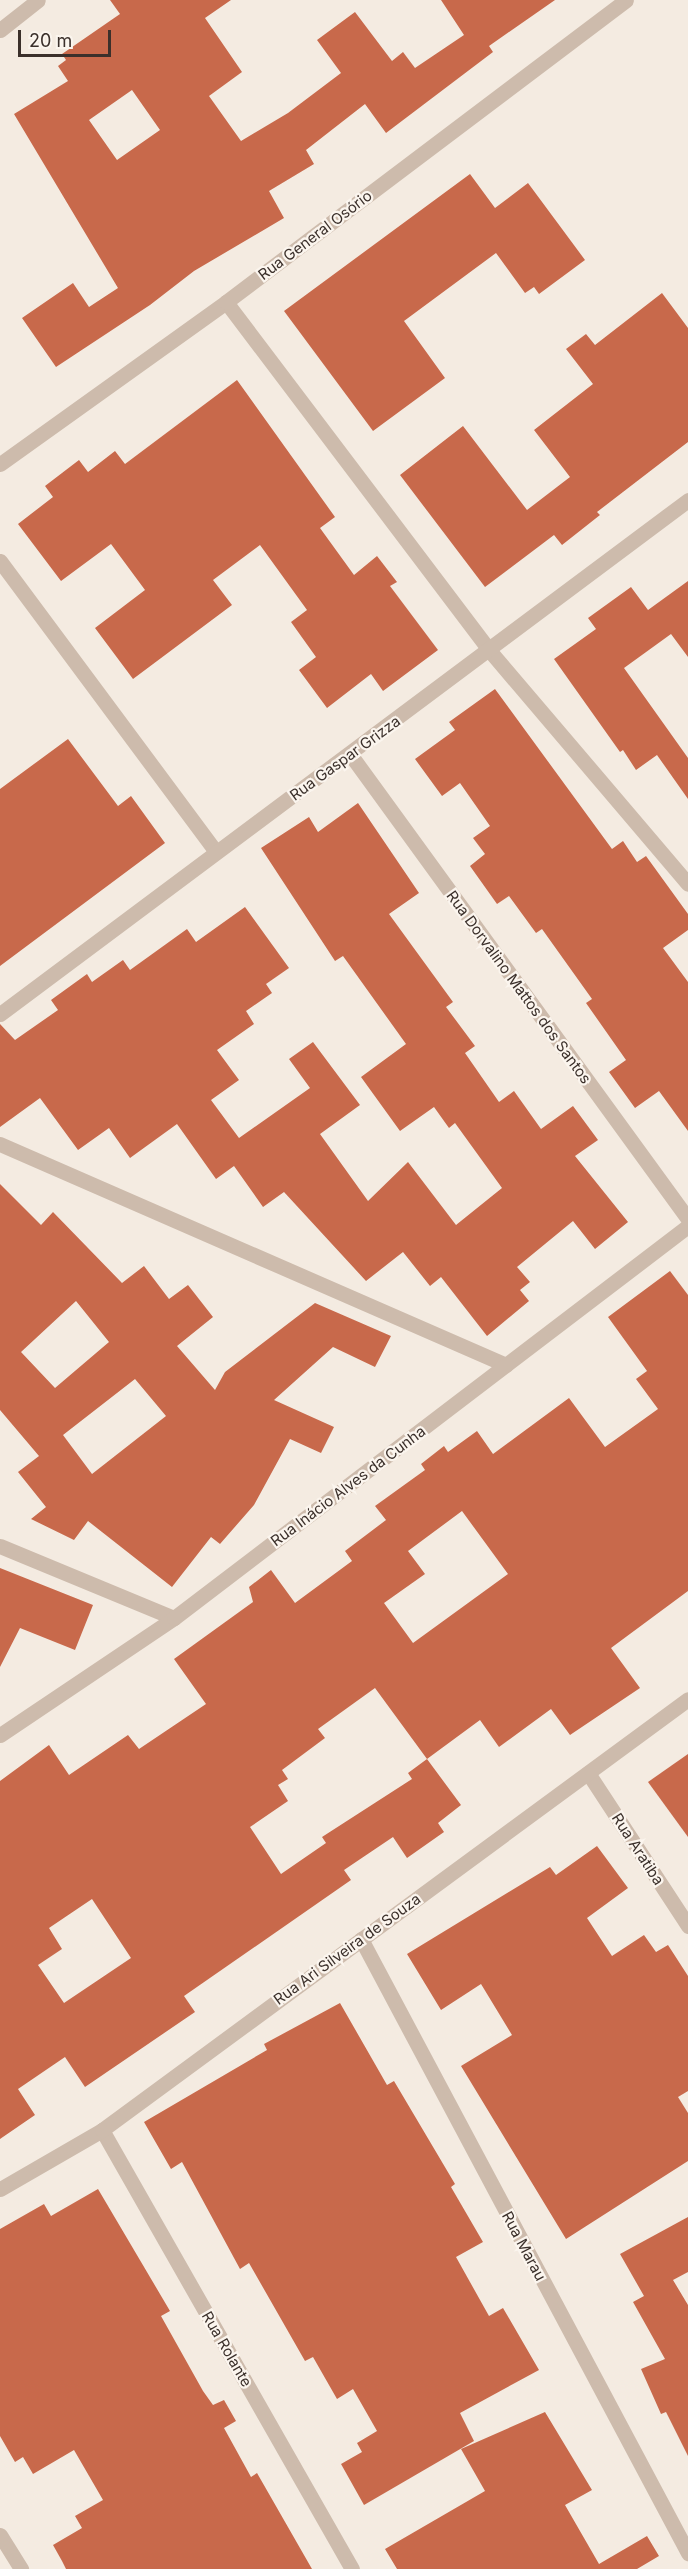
<!DOCTYPE html>
<meta charset="utf-8">
<style>
body{margin:0}
#map{position:relative;width:688px;height:2569px;overflow:hidden;background:#f4ebe1;font-family:Inter,sans-serif}
div>[style]{position:absolute}
.building>*{inset:0;background:#c8694b}
.minor>*{height:15px;margin:-7.5px;padding:0 7.5px;transform-origin:7.5px;border-radius:7.5px;background:#cdbbac}
.tertiary>*{height:15px;margin:-7.5px;padding:0 7.5px;transform-origin:7.5px;border-radius:7.5px;background:#cdbbac}
span{translate:-50% -50%;white-space:nowrap;text-align:center;line-height:1.15;-webkit-text-stroke:4.5px #fbf5ee;paint-order:stroke}
.street-label{font-size:15px;color:#3b302b}
.scale{position:absolute;left:18px;top:30px;width:93px;height:27px;box-sizing:border-box;border:3px solid #3b302b;border-top:0;padding-left:8px;font-size:18px;line-height:21px;white-space:nowrap;color:#3b302b;-webkit-text-stroke:4px #fbf5ee;paint-order:stroke}
</style>
<div id="map">
<div class="building">
<div style="clip-path:polygon(evenodd,110px 0,231px 0,205px 18px,242px 72px,209px 96px,241px 141px,288px 113px,341px 73px,317px 40px,355px 12px,392px 61px,403px 52px,415px 68px,464px 35px,441px 0,555px 0,489px 46px,493px 52px,386px 133px,365px 104px,306px 150px,314px 164px,269px 191px,284px 218px,194px 271px,150px 305px,56px 367px,22px 318px,73px 283px,89px 307px,118px 288px,14px 114px,68px 81px,58px 66px,66px 60px,62px 54px,120px 14px,110px 0,132px 90px,160px 130px,117px 160px,89px 120px,132px 90px)"></div>
<div style="clip-path:polygon(470px 174px,495px 208px,528px 183px,585px 260px,539px 294px,534px 287px,525px 293px,496px 253px,404px 321px,445px 378px,373px 431px,284px 311px)"></div>
<div style="clip-path:polygon(662px 293px,688px 328px,688px 442px,597px 512px,600px 515px,562px 545px,554px 535px,485px 587px,400px 475px,463px 426px,527px 510px,570px 477px,534px 430px,593px 384px,566px 349px,586px 334px,595px 345px)"></div>
<div style="clip-path:polygon(237px 380px,335px 517px,320px 528px,354px 575px,377px 556px,397px 582px,390px 586px,438px 650px,383px 691px,371px 674px,327px 708px,299px 670px,316px 657px,291px 622px,307px 610px,260px 545px,213px 580px,232px 605px,133px 679px,95px 628px,145px 590px,111px 544px,61px 581px,18px 524px,53px 497px,45px 486px,79px 460px,88px 472px,115px 451px,125px 464px)"></div>
<div style="clip-path:polygon(688px 581px,688px 657px,671px 634px,624px 668px,688px 758px,688px 799px,657px 755px,636px 770px,623px 750px,620px 752px,554px 659px,596px 629px,588px 618px,631px 587px,648px 610px)"></div>
<div style="clip-path:polygon(495px 689px,612px 849px,623px 841px,637px 862px,646px 856px,688px 914px,688px 930px,663px 948px,688px 982px,688px 1131px,659px 1091px,635px 1108px,609px 1072px,626px 1060px,586px 1003px,592px 999px,542px 929px,536px 933px,509px 896px,497px 904px,470px 866px,485px 854px,473px 838px,490px 826px,460px 783px,442px 796px,415px 759px,455px 730px,449px 722px)"></div>
<div style="clip-path:polygon(68px 739px,118px 806px,131px 796px,165px 843px,0 966px,0 789px)"></div>
<div style="clip-path:polygon(358px 803px,419px 893px,389px 914px,453px 1002px,446px 1007px,475px 1046px,465px 1053px,499px 1102px,514px 1091px,541px 1129px,573px 1106px,598px 1140px,575px 1156px,628px 1222px,595px 1249px,573px 1221px,517px 1267px,530px 1282px,520px 1290px,529px 1301px,487px 1336px,441px 1277px,430px 1286px,403px 1252px,366px 1281px,284px 1192px,263px 1207px,234px 1166px,216px 1179px,177px 1124px,130px 1158px,109px 1128px,78px 1150px,40px 1098px,0 1127px,0 1024px,15px 1040px,58px 1010px,51px 1000px,87px 974px,92px 982px,123px 960px,130px 970px,187px 929px,196px 942px,245px 907px,289px 968px,266px 984px,272px 993px,246px 1011px,254px 1024px,217px 1050px,239px 1080px,211px 1100px,239px 1138px,310px 1088px,289px 1059px,313px 1042px,360px 1105px,320px 1134px,368px 1201px,408px 1162px,456px 1225px,502px 1188px,455px 1123px,449px 1128px,434px 1107px,400px 1131px,361px 1077px,406px 1044px,343px 956px,335px 961px,261px 848px,309px 817px,318px 832px)"></div>
<div style="clip-path:polygon(evenodd,0 1184px,41px 1225px,53px 1212px,122px 1283px,144px 1266px,169px 1299px,188px 1285px,213px 1317px,177px 1346px,215px 1390px,225px 1372px,315px 1303px,391px 1336px,375px 1367px,333px 1347px,274px 1400px,334px 1427px,321px 1453px,290px 1439px,254px 1505px,220px 1544px,211px 1537px,172px 1587px,88px 1521px,74px 1540px,31px 1519px,46px 1507px,18px 1472px,39px 1456px,0 1410px,0 1184px,76px 1301px,109px 1342px,55px 1388px,21px 1352px,76px 1301px,0 1184px,135px 1379px,166px 1416px,92px 1474px,63px 1435px,135px 1379px)"></div>
<div style="clip-path:polygon(evenodd,670px 1271px,688px 1295px,688px 1591px,611px 1648px,640px 1688px,570px 1735px,551px 1709px,499px 1747px,480px 1720px,427px 1759px,461px 1805px,438px 1823px,444px 1832px,407px 1858px,393px 1837px,344px 1870px,351px 1880px,184px 1996px,195px 2012px,85px 2087px,65px 2057px,18px 2089px,35px 2115px,0 2139px,0 1781px,49px 1745px,69px 1775px,128px 1735px,139px 1749px,206px 1704px,174px 1659px,253px 1602px,249px 1587px,271px 1570px,295px 1603px,352px 1561px,345px 1551px,386px 1520px,375px 1506px,425px 1470px,421px 1464px,444px 1446px,448px 1452px,477px 1431px,493px 1454px,569px 1398px,605px 1447px,658px 1409px,636px 1379px,647px 1371px,608px 1317px,670px 1271px,462px 1511px,508px 1574px,413px 1643px,384px 1603px,425px 1574px,408px 1551px,462px 1511px,670px 1271px,375px 1688px,427px 1759px,408px 1773px,412px 1779px,322px 1837px,326px 1843px,281px 1874px,250px 1827px,288px 1801px,278px 1785px,288px 1779px,282px 1770px,325px 1738px,318px 1729px,375px 1688px,670px 1271px,92px 1899px,131px 1958px,64px 2003px,38px 1965px,62px 1949px,49px 1928px,92px 1899px)"></div>
<div style="clip-path:polygon(0 1568px,93px 1605px,75px 1650px,20px 1628px,0 1667px)"></div>
<div style="clip-path:polygon(688px 1754px,688px 1837px,648px 1782px)"></div>
<div style="clip-path:polygon(597px 1846px,628px 1888px,587px 1918px,612px 1956px,644px 1935px,656px 1952px,668px 1945px,688px 1976px,688px 2091px,678px 2097px,688px 2113px,688px 2161px,566px 2239px,461px 2066px,512px 2035px,481px 1984px,441px 2010px,407px 1954px,550px 1867px,556px 1875px)"></div>
<div style="clip-path:polygon(340px 2003px,387px 2085px,394px 2081px,455px 2184px,451px 2187px,483px 2242px,456px 2257px,489px 2316px,503px 2308px,539px 2370px,460px 2413px,474px 2441px,364px 2505px,341px 2464px,362px 2452px,357px 2443px,377px 2431px,353px 2389px,337px 2399px,313px 2357px,305px 2361px,249px 2263px,240px 2269px,182px 2162px,171px 2169px,144px 2122px,267px 2050px,264px 2044px)"></div>
<div style="clip-path:polygon(98px 2189px,170px 2311px,161px 2316px,203px 2391px,213px 2405px,224px 2400px,236px 2421px,224px 2428px,251px 2477px,257px 2473px,312px 2569px,66px 2569px,62px 2561px,53px 2545px,82px 2528px,75px 2516px,103px 2500px,74px 2450px,33px 2474px,23px 2457px,15px 2462px,0 2436px,0 2229px,44px 2204px,51px 2216px)"></div>
<div style="clip-path:polygon(688px 2217px,688px 2272px,673px 2280px,688px 2305px,688px 2456px,666px 2412px,661px 2414px,641px 2369px,665px 2359px,633px 2302px,644px 2296px,620px 2254px)"></div>
<div style="clip-path:polygon(545px 2412px,592px 2490px,565px 2505px,599px 2564px,647px 2536px,659px 2556px,637px 2569px,397px 2569px,385px 2549px,485px 2491px,461px 2449px)"></div>
</div>
<div class="minor">
<div style="left:0;top:30px;width:48px;rotate:-38.3deg"></div>
<div style="left:226px;top:302px;width:436px;rotate:52.9deg"></div>
<div style="left:489px;top:650px;width:307px;rotate:49.6deg"></div>
<div style="left:0;top:561px;width:362px;rotate:53.4deg"></div>
<div style="left:350px;top:754px;width:575px;rotate:53.99deg"></div>
<div style="left:0;top:1014px;width:859px;rotate:-36.76deg"></div>
<div style="left:0;top:1144px;width:552px;rotate:23.59deg"></div>
<div style="left:0;top:1546px;width:188px;rotate:22.5deg"></div>
<div style="left:0;top:1735px;width:210px;rotate:-33.9deg"></div>
<div style="left:174px;top:1618px;width:646px;rotate:-37.33deg"></div>
<div style="left:588px;top:1773px;width:183px;rotate:56.8deg"></div>
<div style="left:361px;top:1939px;width:696px;rotate:61.96deg"></div>
<div style="left:102px;top:2130px;width:505px;rotate:60.34deg"></div>
<div style="left:0;top:2189px;width:118px;rotate:-30deg"></div>
<div style="left:102px;top:2130px;width:727px;rotate:-36.33deg"></div>
</div>
<div class="tertiary">
<div style="left:0;top:464px;width:278px;rotate:-35.6deg"></div>
<div style="left:226px;top:302px;width:501px;rotate:-37.05deg"></div>
<div style="left:0;top:2535px;width:40px;rotate:58deg"></div>
</div>
<div class="street-label">
<span style="left:315px;top:235px;rotate:-37deg">Rua General Osório</span>
<span style="left:345px;top:758px;rotate:-36deg">Rua Gaspar Grizza</span>
<span style="left:519px;top:987px;rotate:54deg">Rua Dorvalino Mattos dos Santos</span>
<span style="left:348px;top:1486px;rotate:-37deg">Rua Inácio Alves da Cunha</span>
<span style="left:638px;top:1849px;rotate:57deg">Rua Aratiba</span>
<span style="left:347px;top:1949px;rotate:-36deg">Rua Ari Silveira de Souza</span>
<span style="left:524px;top:2246px;rotate:62deg">Rua Marau</span>
<span style="left:227px;top:2349px;rotate:60deg">Rua Rolante</span>
</div>
<div class="scale">20 m</div>
</div>
